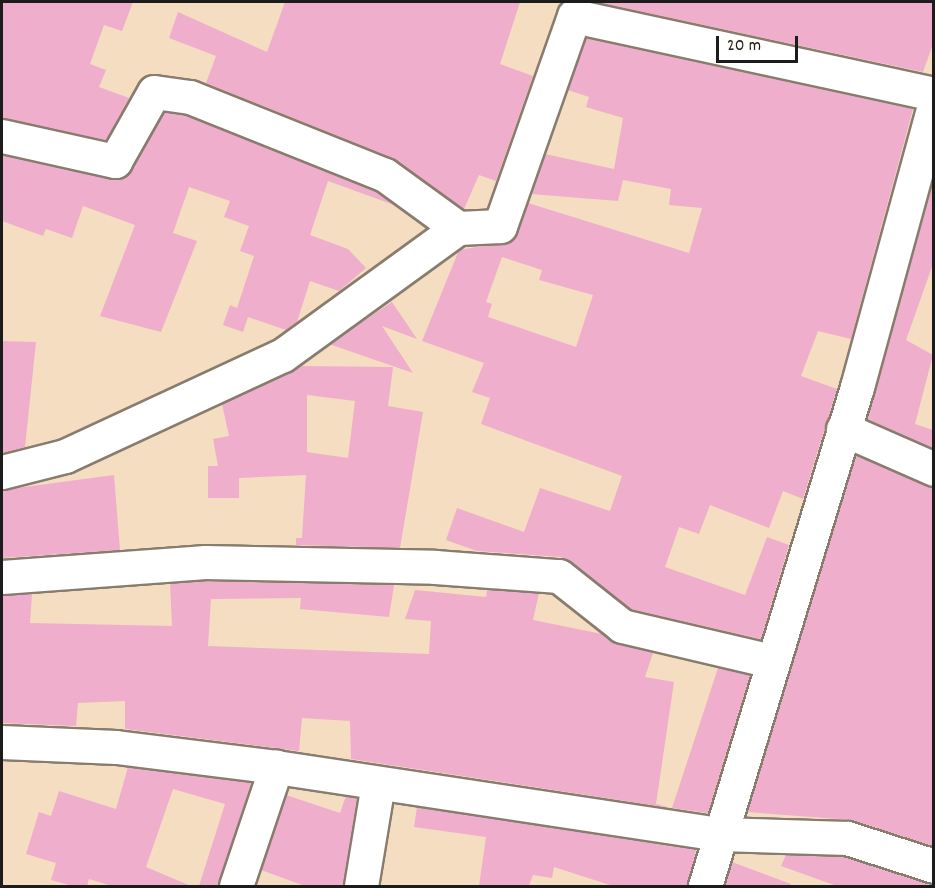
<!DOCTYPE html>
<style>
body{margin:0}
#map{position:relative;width:935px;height:888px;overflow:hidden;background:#f4ddc0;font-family:Dekko,sans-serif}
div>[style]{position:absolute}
.building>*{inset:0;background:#efaecc}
.roads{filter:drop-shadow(2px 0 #887c6e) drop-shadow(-2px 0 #887c6e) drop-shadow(0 2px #887c6e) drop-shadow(0 -2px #887c6e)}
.minor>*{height:33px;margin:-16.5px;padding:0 16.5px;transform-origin:16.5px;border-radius:16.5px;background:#fff}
span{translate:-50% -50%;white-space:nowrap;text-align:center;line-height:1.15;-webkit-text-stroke:5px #fdfcf7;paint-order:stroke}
.frame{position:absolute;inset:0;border:3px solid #1c1c1c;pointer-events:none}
.scale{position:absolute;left:716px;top:36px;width:82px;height:27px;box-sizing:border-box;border:3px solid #1c1c1c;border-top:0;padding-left:8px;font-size:18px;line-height:21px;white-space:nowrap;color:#1c1c1c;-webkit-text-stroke:4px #fdfcf7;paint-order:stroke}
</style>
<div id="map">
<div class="building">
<div style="clip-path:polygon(2px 2px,133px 2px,122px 31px,104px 25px,90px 64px,106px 70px,99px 87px,129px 98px,106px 140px,2px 118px)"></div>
<div style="clip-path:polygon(285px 2px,520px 2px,500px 64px,533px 76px,496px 181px,479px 175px,464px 209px,392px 158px,206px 83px,216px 56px,169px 38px,178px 12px,267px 52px)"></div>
<div style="clip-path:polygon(596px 2px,933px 2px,933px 44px,923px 72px)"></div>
<div style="clip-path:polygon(evenodd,586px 38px,913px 109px,851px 339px,818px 331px,801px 376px,837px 389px,803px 499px,783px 491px,769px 528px,710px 505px,699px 534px,679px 527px,665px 567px,745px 595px,767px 537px,789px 545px,761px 639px,630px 609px,561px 557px,477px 551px,446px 540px,457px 508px,524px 532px,540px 488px,610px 511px,622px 476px,481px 424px,490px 398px,472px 392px,484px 363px,422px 341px,459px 250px,511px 241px,528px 203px,689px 253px,702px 208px,669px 205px,671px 189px,623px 180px,618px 201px,531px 194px,545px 154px,614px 169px,623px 118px,586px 107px,589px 97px,568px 90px,586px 38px,502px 257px,542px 270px,539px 280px,593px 295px,576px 347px,488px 317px,492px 304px,486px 302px,502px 257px)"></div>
<div style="clip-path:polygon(164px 112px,185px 115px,376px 192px,394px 205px,328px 181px,310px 235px,348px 249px,366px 268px,339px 291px,310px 281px,297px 322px,286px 330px,248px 317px,243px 332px,223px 325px,230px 305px,237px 308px,254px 256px,240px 251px,249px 226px,224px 217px,230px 201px,189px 187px,173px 233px,197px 241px,161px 332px,100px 316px,135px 225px,83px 206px,72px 238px,46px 229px,43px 236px,2px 221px,2px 155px,122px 178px)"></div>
<div style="clip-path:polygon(933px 178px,933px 264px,906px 340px,933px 355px,915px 424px,933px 430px,933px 448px,867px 419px)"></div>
<div style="clip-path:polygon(392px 302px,417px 339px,382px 326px,413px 373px,329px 344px)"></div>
<div style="clip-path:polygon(2px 341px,36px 342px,25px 447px,2px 453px)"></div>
<div style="clip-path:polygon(evenodd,299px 366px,393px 367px,388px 406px,423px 412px,400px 548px,296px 545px,296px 538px,302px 538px,306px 475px,239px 478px,239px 498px,208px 498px,208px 466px,218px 466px,213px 439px,229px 436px,222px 404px,299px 366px,307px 395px,355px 401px,348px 458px,307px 452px,307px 395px)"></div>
<div style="clip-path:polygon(856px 455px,933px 487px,933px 846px,852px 820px,747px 812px)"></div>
<div style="clip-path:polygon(114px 475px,120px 550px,2px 558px,2px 490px)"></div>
<div style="clip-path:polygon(205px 581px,394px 585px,389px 617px,300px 609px,301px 598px,211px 599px,208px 646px,429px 654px,431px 621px,405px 619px,415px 590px,486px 597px,487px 590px,539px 593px,533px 620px,602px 634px,617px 644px,653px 653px,645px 677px,674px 682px,656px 804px,671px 808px,351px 759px,350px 721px,302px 718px,299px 751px,125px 729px,125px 701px,78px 703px,76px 726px,2px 723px,2px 596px,32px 594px,30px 623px,172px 626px,170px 583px)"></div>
<div style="clip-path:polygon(718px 668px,750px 675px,708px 813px,672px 808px)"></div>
<div style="clip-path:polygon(128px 767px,251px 783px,218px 886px,199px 886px,225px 804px,173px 789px,146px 867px,191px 886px,112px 886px,89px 879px,87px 886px,73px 886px,51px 880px,56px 863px,26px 854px,39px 812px,51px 816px,59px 791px,116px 809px)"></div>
<div style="clip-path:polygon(286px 795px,340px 813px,346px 796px,357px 798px,343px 886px,305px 886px,261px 870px)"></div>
<div style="clip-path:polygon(417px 807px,696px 850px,687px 886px,613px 886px,554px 867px,552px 878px,533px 875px,529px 886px,479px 886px,486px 837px,414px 827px)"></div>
<div style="clip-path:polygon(786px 855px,844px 857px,933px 886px,837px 886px,781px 866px)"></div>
<div style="clip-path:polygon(732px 862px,791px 884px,790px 886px,724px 886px)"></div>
</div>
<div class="roads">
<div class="minor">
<div style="left:2px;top:136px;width:116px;rotate:12.5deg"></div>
<div style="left:115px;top:161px;width:79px;rotate:-60.5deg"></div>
<div style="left:154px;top:92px;width:36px;rotate:8deg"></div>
<div style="left:190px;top:97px;width:210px;rotate:21.8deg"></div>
<div style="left:385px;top:175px;width:90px;rotate:36deg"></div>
<div style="left:458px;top:228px;width:42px;rotate:-2.7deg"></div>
<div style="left:500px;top:226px;width:223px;rotate:-70.6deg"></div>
<div style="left:574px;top:16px;width:368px;rotate:12.2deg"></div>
<div style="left:843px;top:429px;width:99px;rotate:23.7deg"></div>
<div style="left:2px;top:472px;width:65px;rotate:-14.3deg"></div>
<div style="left:65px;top:456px;width:240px;rotate:-24.9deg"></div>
<div style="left:283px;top:355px;width:216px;rotate:-36deg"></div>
<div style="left:2px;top:577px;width:204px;rotate:-4.2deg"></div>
<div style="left:205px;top:562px;width:230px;rotate:1.2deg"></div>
<div style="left:435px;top:567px;width:124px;rotate:4.2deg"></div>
<div style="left:559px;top:576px;width:80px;rotate:38.4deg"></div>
<div style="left:622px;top:626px;width:153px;rotate:13.2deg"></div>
<div style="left:2px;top:742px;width:114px;rotate:2.5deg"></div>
<div style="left:116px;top:747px;width:161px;rotate:7.1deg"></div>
<div style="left:276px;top:767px;width:448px;rotate:8.6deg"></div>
<div style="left:719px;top:834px;width:128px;rotate:1.8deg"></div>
<div style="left:847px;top:838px;width:91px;rotate:17.8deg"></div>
<div style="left:236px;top:886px;width:126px;rotate:-71.4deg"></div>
<div style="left:361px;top:886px;width:104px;rotate:-80.6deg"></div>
<div style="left:705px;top:886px;width:522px;rotate:-73.06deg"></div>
<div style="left:857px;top:387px;width:292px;rotate:-74.7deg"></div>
</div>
</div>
<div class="frame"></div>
<div class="scale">20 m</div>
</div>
